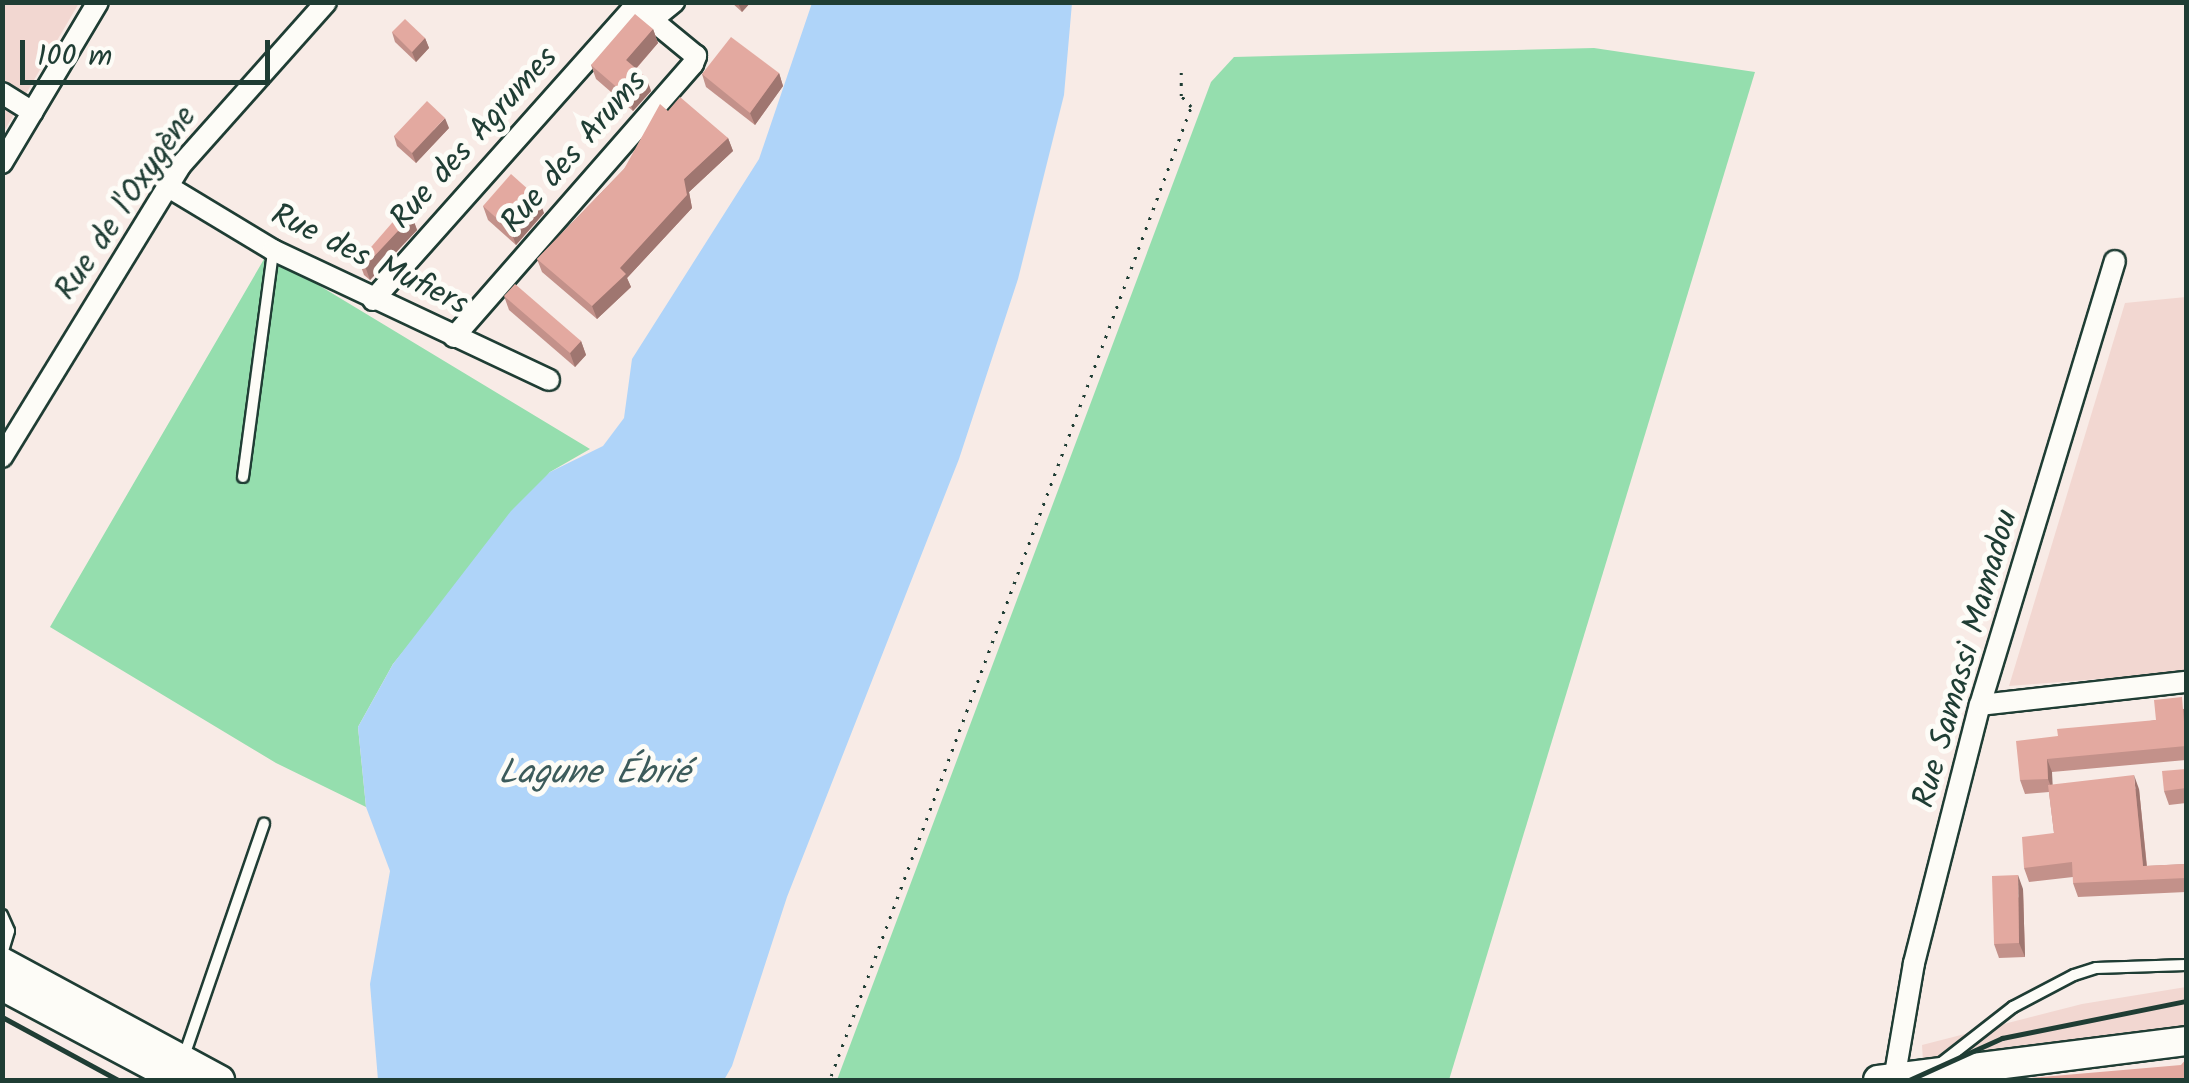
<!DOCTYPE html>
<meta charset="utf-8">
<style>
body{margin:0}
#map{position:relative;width:2189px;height:1083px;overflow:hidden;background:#f8ebe6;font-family:Kalam,sans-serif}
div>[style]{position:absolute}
.built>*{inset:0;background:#f2d7d1}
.green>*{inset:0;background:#95deae}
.water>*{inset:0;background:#afd4f9}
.path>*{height:2.5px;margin-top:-1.25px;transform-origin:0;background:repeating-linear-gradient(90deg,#1f3d34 0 2.5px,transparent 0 10.5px)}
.roads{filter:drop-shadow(2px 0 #1f3d34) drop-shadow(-2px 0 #1f3d34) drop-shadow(0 2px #1f3d34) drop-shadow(0 -2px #1f3d34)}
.service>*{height:10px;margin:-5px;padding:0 5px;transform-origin:5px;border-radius:5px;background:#fdfcf7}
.minor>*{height:20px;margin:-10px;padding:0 10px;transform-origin:10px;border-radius:10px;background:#fdfcf7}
.secondary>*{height:28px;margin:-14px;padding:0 14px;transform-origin:14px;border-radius:14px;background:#fdfcf7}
.rail>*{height:5px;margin:-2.5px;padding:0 2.5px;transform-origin:2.5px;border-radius:2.5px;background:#1f3d34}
.wall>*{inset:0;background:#c3918a}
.shaded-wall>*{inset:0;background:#9f7670}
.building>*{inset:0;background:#e3a9a0}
span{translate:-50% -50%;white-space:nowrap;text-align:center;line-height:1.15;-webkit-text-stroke:10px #fdfcf7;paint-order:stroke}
.street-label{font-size:32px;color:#1f3d34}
.water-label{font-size:35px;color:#3c5b5b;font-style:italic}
.frame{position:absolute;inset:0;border:5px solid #1f3d34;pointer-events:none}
.scale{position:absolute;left:20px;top:40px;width:250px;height:45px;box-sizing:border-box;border:5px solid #1f3d34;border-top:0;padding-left:12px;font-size:30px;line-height:35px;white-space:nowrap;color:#1f3d34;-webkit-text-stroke:8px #fdfcf7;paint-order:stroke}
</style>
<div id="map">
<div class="built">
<div style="clip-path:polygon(3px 3px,79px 3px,3px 133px)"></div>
<div style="clip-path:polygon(2186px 297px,2186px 672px,2009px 686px,2125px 303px)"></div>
<div style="clip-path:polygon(2186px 987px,2186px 1048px,1924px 1079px,1922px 1045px,2082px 1004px)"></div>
</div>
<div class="green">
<div style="clip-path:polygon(1594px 48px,1755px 72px,1449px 1080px,837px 1080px,1211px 82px,1234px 57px)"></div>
<div style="clip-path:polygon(267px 254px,590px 449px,550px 472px,393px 664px,358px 727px,366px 807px,276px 763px,50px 627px)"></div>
</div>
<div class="water">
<div style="clip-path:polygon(812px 3px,1072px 3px,1064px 95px,1018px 279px,959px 459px,787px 897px,732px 1066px,724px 1080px,378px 1080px,370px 984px,390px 871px,366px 807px,358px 727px,393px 664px,511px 511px,550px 472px,603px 446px,624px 418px,632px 359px,759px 159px)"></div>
</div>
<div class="path">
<div style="left:831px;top:1076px;width:1034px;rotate:-69.62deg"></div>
<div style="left:1191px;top:107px;width:15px;rotate:-132deg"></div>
<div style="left:1181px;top:96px;width:29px;rotate:-90deg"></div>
</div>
<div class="roads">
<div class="service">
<div style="left:243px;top:477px;width:228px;rotate:-82.4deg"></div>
<div style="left:2px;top:915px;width:17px;rotate:66deg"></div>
<div style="left:9px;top:931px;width:24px;rotate:107deg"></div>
<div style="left:183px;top:1059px;width:249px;rotate:-71deg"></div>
<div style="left:1940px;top:1064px;width:93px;rotate:-38deg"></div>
<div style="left:2013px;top:1007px;width:69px;rotate:-27.7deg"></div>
<div style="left:2074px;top:975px;width:23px;rotate:-18deg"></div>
<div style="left:2096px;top:968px;width:90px;rotate:-1.9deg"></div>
</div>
<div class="minor">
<div style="left:2px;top:93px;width:36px;rotate:32deg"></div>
<div style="left:2px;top:163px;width:187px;rotate:-59.2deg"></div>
<div style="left:167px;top:186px;width:124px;rotate:31.1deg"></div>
<div style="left:273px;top:250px;width:305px;rotate:25.2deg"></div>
<div style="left:373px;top:300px;width:386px;rotate:-48.3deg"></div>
<div style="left:630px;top:12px;width:28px;rotate:6deg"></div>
<div style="left:658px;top:15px;width:21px;rotate:-39deg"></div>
<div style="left:454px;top:337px;width:363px;rotate:-48.8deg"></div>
<div style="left:693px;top:64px;width:9px;rotate:-69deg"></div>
<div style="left:696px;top:56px;width:65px;rotate:-140.6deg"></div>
<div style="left:2px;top:457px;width:342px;rotate:-58.5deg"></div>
<div style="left:181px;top:165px;width:218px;rotate:-48.3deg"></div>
<div style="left:1980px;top:705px;width:207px;rotate:-6.4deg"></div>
<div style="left:1894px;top:1080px;width:119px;rotate:-80.3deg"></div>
<div style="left:1914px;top:963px;width:266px;rotate:-75.7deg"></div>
<div style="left:1980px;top:705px;width:464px;rotate:-73.1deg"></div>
</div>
<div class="secondary">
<div style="left:2px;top:962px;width:248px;rotate:28.4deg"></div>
<div style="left:2px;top:986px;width:200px;rotate:28deg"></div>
<div style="left:1878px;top:1080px;width:310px;rotate:-7.2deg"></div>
</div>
</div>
<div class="rail">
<div style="left:2px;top:1017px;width:132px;rotate:28.5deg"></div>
<div style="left:1909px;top:1080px;width:102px;rotate:-24.3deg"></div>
<div style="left:2002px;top:1038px;width:188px;rotate:-11.4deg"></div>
</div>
<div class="wall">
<div style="clip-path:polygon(731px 2px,751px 2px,742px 12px)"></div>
<div style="clip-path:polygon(653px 29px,658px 43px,636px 69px,646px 77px,651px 91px,633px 111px,596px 79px,591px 65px)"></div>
<div style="clip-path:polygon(392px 32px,425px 38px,429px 48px,416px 62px,395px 42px)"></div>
<div style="clip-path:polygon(779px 73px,783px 86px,755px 125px,706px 87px,702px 74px)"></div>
<div style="clip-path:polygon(668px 111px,728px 138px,733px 151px,689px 192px,692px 208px,627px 278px,631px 287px,597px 319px,542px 272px,537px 259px,624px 169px)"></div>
<div style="clip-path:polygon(449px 128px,416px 163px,397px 146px,394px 136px)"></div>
<div style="clip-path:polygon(483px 206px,544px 213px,516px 245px,488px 220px)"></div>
<div style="clip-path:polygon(412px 216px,417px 230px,370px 280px,364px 275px,359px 261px)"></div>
<div style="clip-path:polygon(504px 296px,581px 341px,586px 355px,575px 367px,509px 310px)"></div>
<div style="clip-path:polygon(2186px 708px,2186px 760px,2052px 772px,2052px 785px,2139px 789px,2147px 866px,2186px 864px,2186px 892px,2078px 897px,2073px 883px,2073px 877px,2029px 882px,2024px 868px,2054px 833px,2049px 792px,2025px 794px,2020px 780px,2058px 736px,2156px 720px)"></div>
<div style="clip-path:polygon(2186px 769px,2186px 803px,2169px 805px,2164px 791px)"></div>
<div style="clip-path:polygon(2023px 889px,2025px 957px,1999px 958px,1994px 944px)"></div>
</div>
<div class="shaded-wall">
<div style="clip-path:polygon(751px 2px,742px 12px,738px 3px)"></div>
<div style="clip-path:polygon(653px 29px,658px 43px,631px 74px,626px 60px)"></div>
<div style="clip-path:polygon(425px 38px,429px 48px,416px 62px,412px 52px)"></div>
<div style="clip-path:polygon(779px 73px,783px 86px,755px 125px,750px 113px)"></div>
<div style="clip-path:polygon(646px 77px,651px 91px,633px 111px,628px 97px)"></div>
<div style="clip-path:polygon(445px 118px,449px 128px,416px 163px,412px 153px)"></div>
<div style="clip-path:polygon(728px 138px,733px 151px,689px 192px,692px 208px,627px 278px,631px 287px,597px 319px,592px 306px,684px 179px)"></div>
<div style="clip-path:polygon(539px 199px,544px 213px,516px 245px,511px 231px)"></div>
<div style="clip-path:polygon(412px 216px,417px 230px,370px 280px,365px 266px)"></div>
<div style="clip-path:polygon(581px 341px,586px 355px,575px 367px,570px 353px)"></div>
<div style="clip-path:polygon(2047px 759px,2052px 772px,2053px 792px,2048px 779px)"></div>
<div style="clip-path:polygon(2134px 775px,2139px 789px,2148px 880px,2143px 866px)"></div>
<div style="clip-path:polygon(2018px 875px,2023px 889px,2025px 957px,2019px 943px)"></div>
</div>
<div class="building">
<div style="clip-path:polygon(635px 14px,653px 29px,626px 60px,646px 77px,628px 97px,591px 65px)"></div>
<div style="clip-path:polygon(405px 19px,425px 38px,412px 52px,392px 32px)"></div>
<div style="clip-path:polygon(731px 37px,779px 73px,750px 113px,702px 74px)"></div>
<div style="clip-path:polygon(680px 97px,728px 138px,684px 179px,687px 195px,620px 268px,626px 274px,592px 306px,537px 259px,624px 169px,660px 104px,668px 111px)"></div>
<div style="clip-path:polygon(427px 101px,445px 118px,412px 153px,394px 136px)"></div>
<div style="clip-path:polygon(511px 174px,539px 199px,511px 231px,483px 206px)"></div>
<div style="clip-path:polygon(404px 209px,412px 216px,365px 266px,359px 261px)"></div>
<div style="clip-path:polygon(515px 284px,581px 341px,570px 353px,504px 296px)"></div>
<div style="clip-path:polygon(2182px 697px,2186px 746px,2047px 759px,2048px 779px,2020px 780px,2016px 741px,2058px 736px,2057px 729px,2156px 720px,2154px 700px)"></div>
<div style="clip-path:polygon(2186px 769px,2186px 788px,2164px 791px,2162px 771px)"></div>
<div style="clip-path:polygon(2134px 775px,2143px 866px,2186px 864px,2186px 878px,2073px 883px,2072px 862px,2024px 868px,2022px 837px,2054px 833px,2048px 785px)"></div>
<div style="clip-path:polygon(2018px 875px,2019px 943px,1994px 944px,1992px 876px)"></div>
<div style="clip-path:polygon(2186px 1059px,2186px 1080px,2007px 1080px,2181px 1065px)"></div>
</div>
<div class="street-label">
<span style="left:475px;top:139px;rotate:-48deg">Rue des Agrumes</span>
<span style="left:575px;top:153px;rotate:-49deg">Rue des Arums</span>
<span style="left:127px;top:204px;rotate:-56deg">Rue de l'Oxygène</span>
<span style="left:369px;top:261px;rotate:26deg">Rue des Mufiers</span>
<span style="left:1967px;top:659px;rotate:-74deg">Rue Samassi Mamadou</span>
</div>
<div class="water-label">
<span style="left:594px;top:774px">Lagune Ébrié</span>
</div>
<div class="frame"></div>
<div class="scale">100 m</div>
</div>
